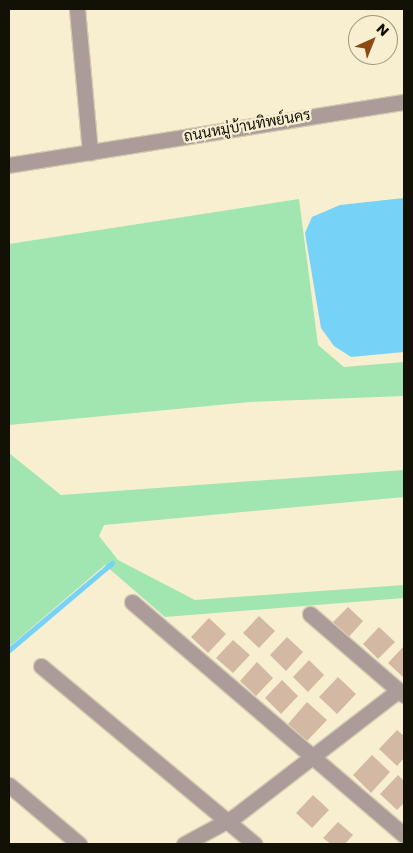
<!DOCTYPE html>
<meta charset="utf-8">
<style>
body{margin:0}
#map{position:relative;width:413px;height:853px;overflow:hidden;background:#f7efd0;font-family:Poppins,Sarabun,sans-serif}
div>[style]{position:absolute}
.green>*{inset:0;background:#a1e5b0}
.water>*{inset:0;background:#76d2f6}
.stream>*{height:5px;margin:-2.5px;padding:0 2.5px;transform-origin:2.5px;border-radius:2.5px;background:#76d2f6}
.building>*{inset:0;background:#d3b9a4}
.roads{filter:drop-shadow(1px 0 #d3cbb0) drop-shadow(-1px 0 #d3cbb0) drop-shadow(0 1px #d3cbb0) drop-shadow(0 -1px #d3cbb0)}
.street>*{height:15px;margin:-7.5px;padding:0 7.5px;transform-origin:7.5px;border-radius:7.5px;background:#ab9b99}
span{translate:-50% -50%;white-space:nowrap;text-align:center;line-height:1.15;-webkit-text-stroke:4.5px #f7efd0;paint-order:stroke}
.street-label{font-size:15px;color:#131006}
.frame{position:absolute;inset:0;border:10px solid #131006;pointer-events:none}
.north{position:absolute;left:348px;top:15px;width:50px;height:50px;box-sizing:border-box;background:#f7efd0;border:1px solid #9c967f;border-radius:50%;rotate:44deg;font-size:14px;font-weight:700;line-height:20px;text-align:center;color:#131006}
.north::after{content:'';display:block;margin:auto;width:18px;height:22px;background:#8b4a14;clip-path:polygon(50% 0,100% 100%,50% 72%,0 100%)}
</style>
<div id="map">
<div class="green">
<div style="clip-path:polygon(299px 199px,318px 345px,344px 367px,404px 362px,404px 396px,250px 402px,9px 425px,9px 244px)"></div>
<div style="clip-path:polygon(9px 453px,61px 495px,404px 470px,404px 497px,104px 525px,99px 536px,118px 560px,195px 600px,404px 585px,404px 598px,165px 617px,105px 565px,9px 647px)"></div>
</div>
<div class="water">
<div style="clip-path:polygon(404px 198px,404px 352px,351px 357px,334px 346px,321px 328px,305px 233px,312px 217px,340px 205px)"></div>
</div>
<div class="stream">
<div style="left:9px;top:650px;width:135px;rotate:-40.2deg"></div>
</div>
<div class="building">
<div style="clip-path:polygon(348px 607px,363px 621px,347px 639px,331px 624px)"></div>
<div style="clip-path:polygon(259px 616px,275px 631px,259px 648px,243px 633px)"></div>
<div style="clip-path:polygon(209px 618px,226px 634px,208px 653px,191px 637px)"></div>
<div style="clip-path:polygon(379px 627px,395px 642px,378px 659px,363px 644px)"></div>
<div style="clip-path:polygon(287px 637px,303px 652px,286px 671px,270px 655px)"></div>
<div style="clip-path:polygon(233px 640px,250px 655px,233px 673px,216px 658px)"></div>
<div style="clip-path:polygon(404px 646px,404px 678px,388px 663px)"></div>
<div style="clip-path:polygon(309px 660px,324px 675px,308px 692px,293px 677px)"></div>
<div style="clip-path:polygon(257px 662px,273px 678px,256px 696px,240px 681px)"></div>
<div style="clip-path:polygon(338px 677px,356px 694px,337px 714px,319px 697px)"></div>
<div style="clip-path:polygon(282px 680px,298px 696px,281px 714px,265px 698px)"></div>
<div style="clip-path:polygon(307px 702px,327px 720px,307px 741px,288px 724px)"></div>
<div style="clip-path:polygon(397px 730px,404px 736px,404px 758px,397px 766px,379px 749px)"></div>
<div style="clip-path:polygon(372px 755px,390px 772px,371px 793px,353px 775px)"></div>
<div style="clip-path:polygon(398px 775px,404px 781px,404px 803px,397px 810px,380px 794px)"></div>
<div style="clip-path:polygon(313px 795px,329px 810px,312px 828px,296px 813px)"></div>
<div style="clip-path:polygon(338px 822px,353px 835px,345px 844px,331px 844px,323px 838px)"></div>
</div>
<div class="roads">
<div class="street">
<div style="left:77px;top:9px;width:144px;rotate:84.8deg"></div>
<div style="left:9px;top:165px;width:400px;rotate:-9.1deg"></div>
<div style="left:132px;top:602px;width:358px;rotate:40.6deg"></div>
<div style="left:310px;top:614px;width:124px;rotate:40.8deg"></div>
<div style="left:41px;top:666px;width:278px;rotate:39.8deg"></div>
<div style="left:9px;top:785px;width:92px;rotate:40.1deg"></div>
<div style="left:184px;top:844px;width:57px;rotate:-28.4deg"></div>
<div style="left:234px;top:817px;width:208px;rotate:-37.6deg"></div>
</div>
</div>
<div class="street-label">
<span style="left:247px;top:125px;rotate:-10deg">ถนนหมู่บ้านทิพย์นคร</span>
</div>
<div class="frame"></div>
<div class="north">N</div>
</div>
